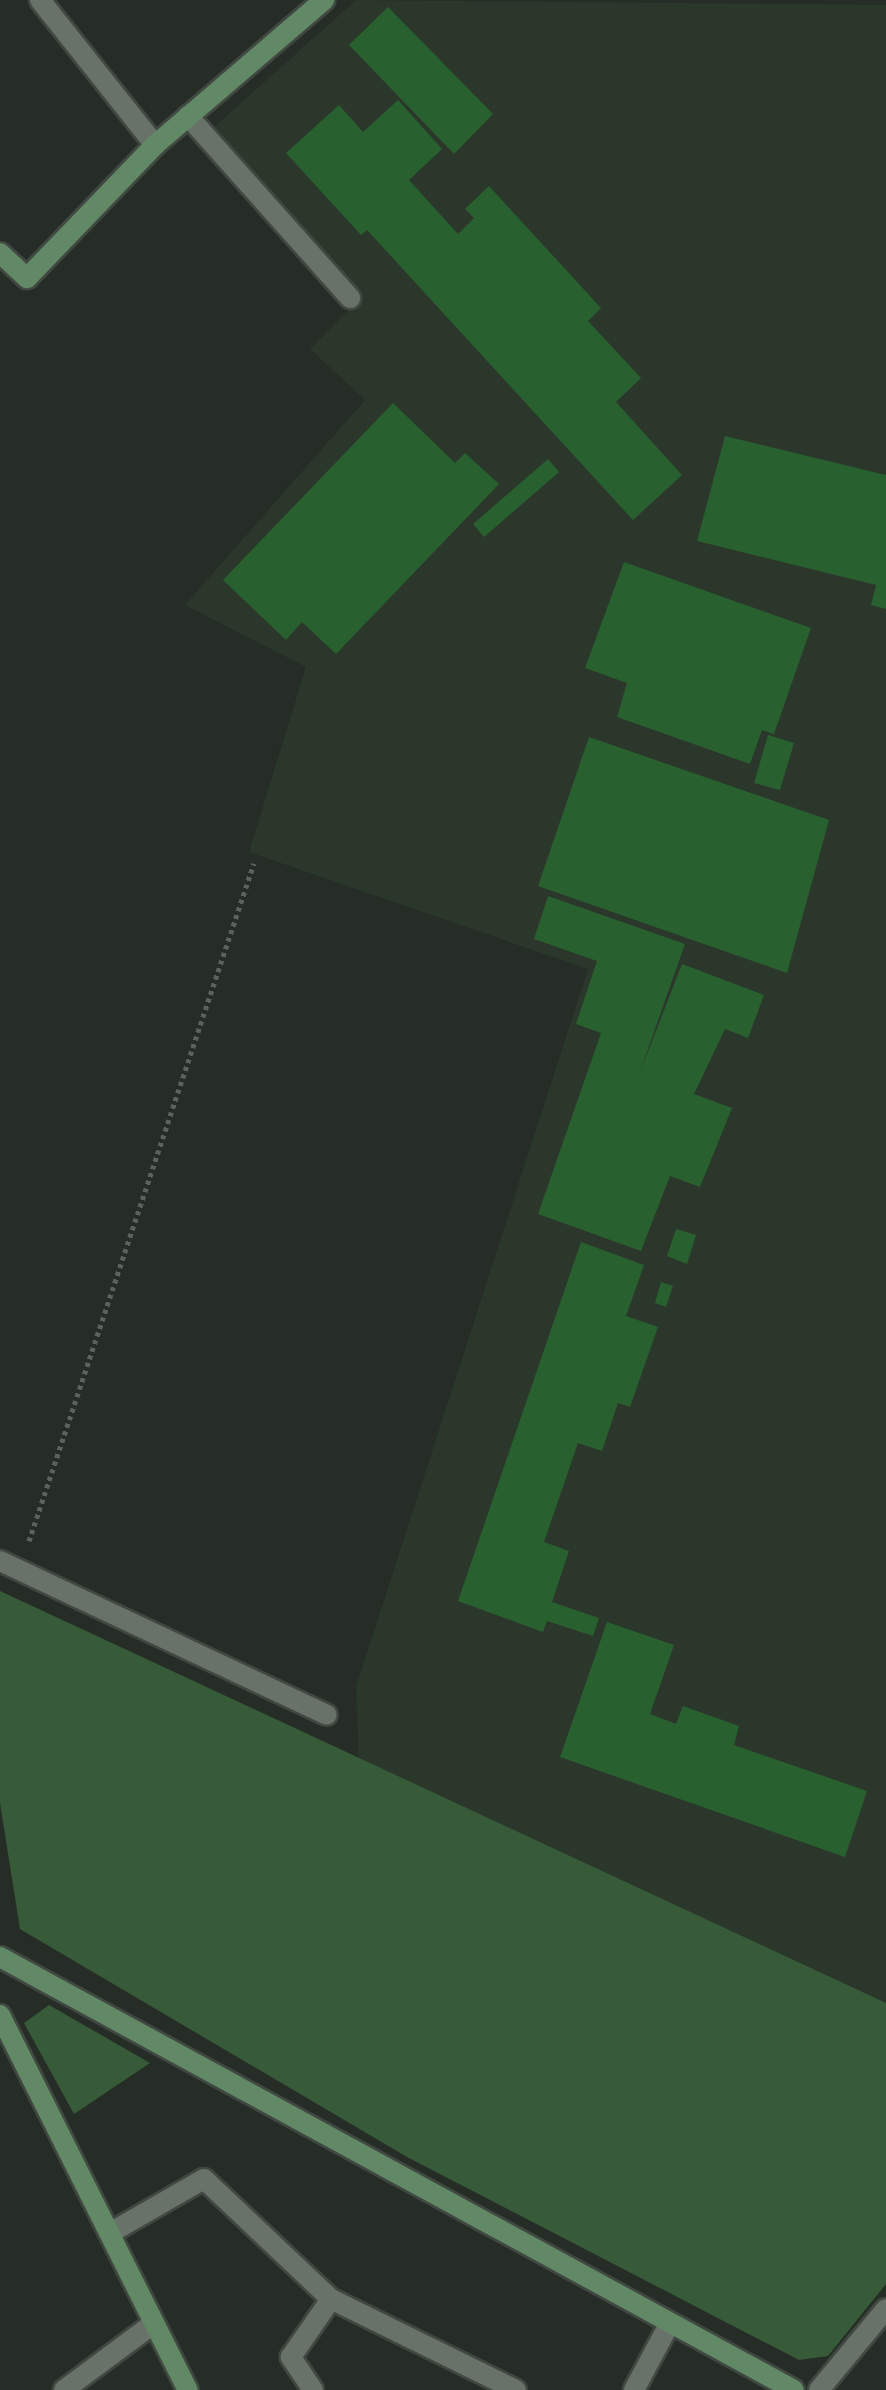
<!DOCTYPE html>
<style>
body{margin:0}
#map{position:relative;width:886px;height:2390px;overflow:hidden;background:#252d26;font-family:Arial,sans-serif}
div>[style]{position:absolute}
.built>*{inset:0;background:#2b372b}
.green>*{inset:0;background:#375b39}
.building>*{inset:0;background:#29602f}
.path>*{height:5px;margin-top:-2.5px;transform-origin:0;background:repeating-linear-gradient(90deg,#5c635d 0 4px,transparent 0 8px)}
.roads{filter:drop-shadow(2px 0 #404841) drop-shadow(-2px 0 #404841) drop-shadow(0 2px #404841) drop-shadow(0 -2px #404841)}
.lane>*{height:20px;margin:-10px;padding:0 10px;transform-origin:10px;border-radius:10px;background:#697269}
.street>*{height:20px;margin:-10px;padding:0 10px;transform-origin:10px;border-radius:10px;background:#697269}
.secondary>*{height:20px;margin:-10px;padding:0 10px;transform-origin:10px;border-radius:10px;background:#628966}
span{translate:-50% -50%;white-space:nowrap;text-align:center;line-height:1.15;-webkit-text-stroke:6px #1c231c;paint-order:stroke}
</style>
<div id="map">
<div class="built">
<div style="clip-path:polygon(356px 0,886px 5px,886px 2012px,360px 1784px,356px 1687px,588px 969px,249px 852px,306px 667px,185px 605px,365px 400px,310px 349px,361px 297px,213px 128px)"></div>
</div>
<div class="green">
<div style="clip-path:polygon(0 1591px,886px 2003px,886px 2284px,828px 2356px,799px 2360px,407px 2157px,20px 1929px,0 1803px)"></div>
<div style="clip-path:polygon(49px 2005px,150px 2063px,74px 2114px,24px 2023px)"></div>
</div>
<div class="building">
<div style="clip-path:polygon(388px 7px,493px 114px,454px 154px,349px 45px)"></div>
<div style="clip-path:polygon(398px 100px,442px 149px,409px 180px,458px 234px,474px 218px,465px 209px,489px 186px,601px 308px,588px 321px,641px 378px,616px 402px,682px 475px,633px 520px,367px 230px,361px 235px,286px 153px,339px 105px,363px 132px)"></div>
<div style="clip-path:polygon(393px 403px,455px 463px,465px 453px,499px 484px,336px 654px,302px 622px,286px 640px,223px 580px)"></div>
<div style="clip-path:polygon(725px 436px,886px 475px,886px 609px,871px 605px,876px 585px,697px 541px)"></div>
<div style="clip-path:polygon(548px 459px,559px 472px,484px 537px,473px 524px)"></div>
<div style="clip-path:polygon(624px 562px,811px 628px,774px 734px,762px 730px,750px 764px,617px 717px,627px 683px,585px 668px)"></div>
<div style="clip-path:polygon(768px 735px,794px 743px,780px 790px,754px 783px)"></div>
<div style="clip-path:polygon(589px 737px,829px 820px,787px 973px,538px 886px)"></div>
<div style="clip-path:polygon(548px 896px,685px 944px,640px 1072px,682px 964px,764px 995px,748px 1038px,725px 1029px,694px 1094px,732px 1108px,700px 1187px,670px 1176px,641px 1251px,538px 1214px,601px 1033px,576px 1024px,597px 961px,534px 939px)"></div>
<div style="clip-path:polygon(676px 1229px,696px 1235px,687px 1264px,667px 1256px)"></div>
<div style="clip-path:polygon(581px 1242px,644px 1265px,626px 1316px,658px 1327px,630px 1407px,618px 1403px,602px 1451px,578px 1443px,544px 1542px,569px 1551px,552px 1602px,599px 1618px,593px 1636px,547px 1621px,543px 1632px,458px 1601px)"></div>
<div style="clip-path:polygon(661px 1282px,673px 1286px,666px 1307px,655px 1303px)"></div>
<div style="clip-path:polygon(607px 1622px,674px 1645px,650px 1714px,676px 1724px,683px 1706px,739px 1726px,734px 1745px,867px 1791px,845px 1857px,560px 1757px)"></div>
</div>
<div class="path">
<div style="left:29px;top:1541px;width:714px;rotate:-71.64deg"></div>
</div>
<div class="roads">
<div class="lane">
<div style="left:40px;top:0;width:185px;rotate:51.6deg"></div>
</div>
<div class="street">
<div style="left:188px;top:116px;width:244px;rotate:48.3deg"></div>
<div style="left:0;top:1561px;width:361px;rotate:25.2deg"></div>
<div style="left:110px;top:2233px;width:108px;rotate:-29.9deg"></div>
<div style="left:204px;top:2179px;width:175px;rotate:43.4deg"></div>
<div style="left:331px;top:2299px;width:206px;rotate:26.2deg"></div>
<div style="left:64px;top:2390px;width:111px;rotate:-36.6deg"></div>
<div style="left:313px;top:2390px;width:40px;rotate:-124deg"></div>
<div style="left:291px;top:2357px;width:70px;rotate:-55.4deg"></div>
<div style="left:634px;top:2390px;width:76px;rotate:-61.8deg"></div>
<div style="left:819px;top:2390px;width:105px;rotate:-50.4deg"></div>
</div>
<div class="secondary">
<div style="left:0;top:253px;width:37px;rotate:43deg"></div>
<div style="left:27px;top:278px;width:185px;rotate:-46.1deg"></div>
<div style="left:155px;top:145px;width:223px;rotate:-40.6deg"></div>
<div style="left:0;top:1957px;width:904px;rotate:28.61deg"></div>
<div style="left:0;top:2015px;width:419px;rotate:63.4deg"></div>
</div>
</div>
</div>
